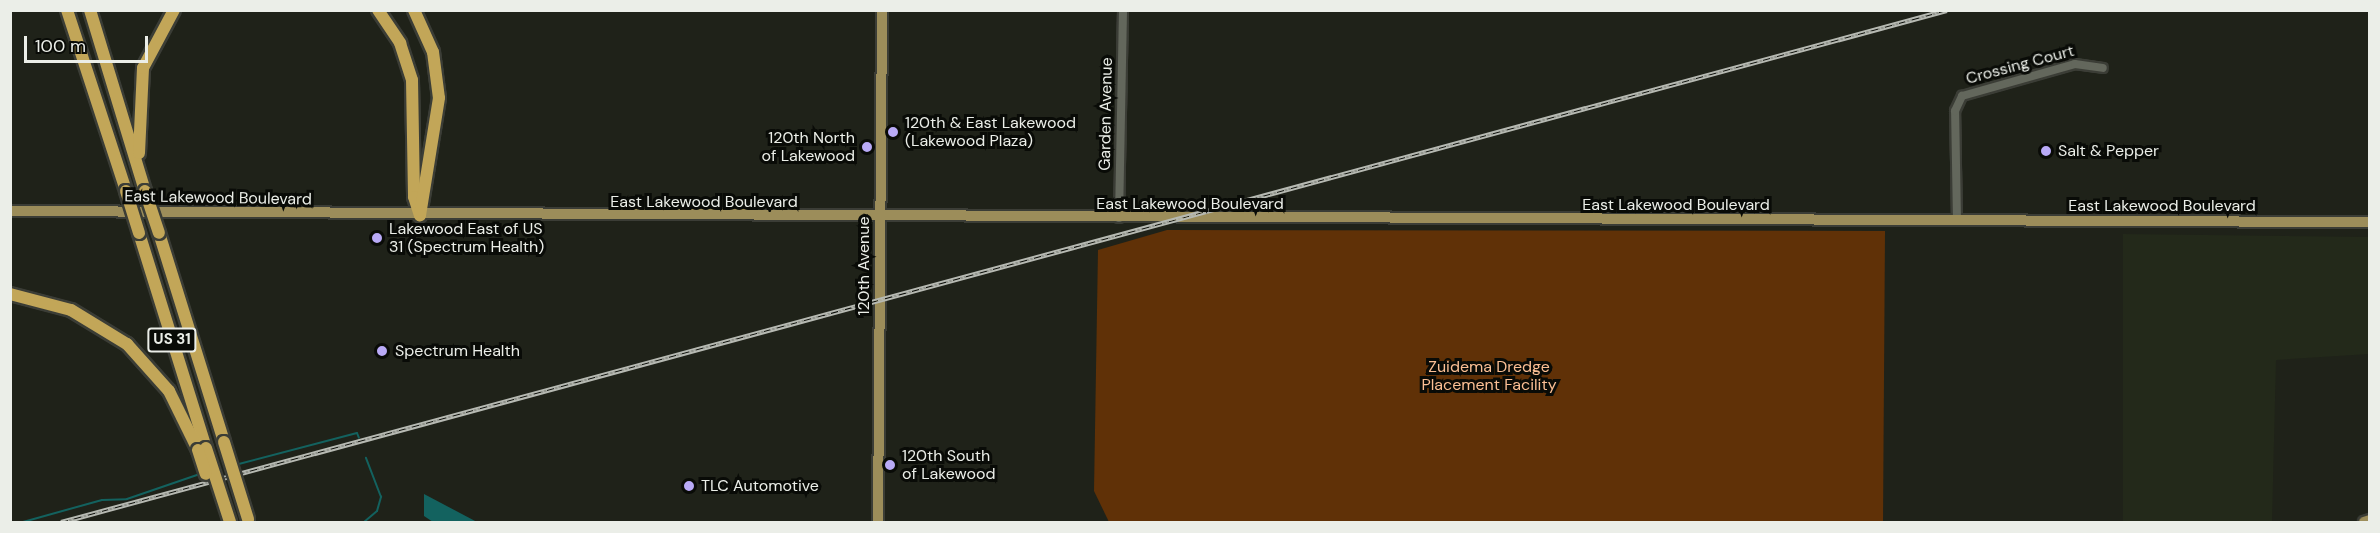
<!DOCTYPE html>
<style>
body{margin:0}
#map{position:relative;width:2380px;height:533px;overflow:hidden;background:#1f2219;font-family:"DM Sans",sans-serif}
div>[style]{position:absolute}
.built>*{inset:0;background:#23291a}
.green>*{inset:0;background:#603107}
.water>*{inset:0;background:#13625f}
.stream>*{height:2px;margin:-1px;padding:0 1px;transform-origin:1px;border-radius:1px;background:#13625f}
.roads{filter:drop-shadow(2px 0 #3b3d36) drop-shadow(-2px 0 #3b3d36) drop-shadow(0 2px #3b3d36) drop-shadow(0 -2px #3b3d36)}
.minor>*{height:8px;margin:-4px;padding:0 4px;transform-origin:4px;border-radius:4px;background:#63675c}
.major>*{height:10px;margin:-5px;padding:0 5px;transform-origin:5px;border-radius:5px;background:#9c8d5a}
.highway>*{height:12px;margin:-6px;padding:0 6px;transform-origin:6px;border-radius:6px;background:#c2a658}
.rail>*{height:4.5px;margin-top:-2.25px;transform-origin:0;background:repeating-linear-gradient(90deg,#090b07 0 7px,#b6b9b2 0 14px);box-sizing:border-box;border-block:2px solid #b6b9b2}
.bridges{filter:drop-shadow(2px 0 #3b3d36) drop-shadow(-2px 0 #3b3d36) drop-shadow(0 2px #3b3d36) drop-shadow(0 -2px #3b3d36)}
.highway-bridge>*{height:12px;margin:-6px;padding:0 6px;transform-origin:6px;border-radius:6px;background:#c2a658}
.dots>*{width:16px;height:16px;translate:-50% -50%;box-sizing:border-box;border:3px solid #090b07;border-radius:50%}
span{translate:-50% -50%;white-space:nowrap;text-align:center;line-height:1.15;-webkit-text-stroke:6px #090b07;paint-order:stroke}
.shield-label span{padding:2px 4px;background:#090b07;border:2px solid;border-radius:4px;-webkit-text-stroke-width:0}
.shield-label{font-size:15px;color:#ebeee8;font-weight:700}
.street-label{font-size:16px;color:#ebeee8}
.poi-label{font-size:16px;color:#ebeee8}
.left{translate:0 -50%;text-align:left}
.right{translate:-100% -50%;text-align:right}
.park-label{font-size:16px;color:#fbbf94}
.frame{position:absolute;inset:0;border:12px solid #ebeee8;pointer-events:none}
.scale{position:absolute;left:24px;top:36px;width:124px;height:27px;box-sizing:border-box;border:3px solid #ebeee8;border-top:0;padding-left:8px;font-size:18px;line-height:21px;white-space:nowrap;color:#ebeee8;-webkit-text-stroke:4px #090b07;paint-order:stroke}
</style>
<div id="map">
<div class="built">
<div style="clip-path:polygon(2123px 234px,2369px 237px,2369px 354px,2276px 360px,2272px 522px,2123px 522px)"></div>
</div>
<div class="green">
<div style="clip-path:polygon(1167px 230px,1885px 231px,1883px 522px,1109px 522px,1094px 491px,1098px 250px)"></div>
</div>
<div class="water">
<div style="clip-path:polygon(424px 494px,477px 522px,433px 522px,424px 516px)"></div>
</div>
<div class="stream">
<div style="left:235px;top:465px;width:126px;rotate:-14.7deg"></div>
<div style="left:357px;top:433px;width:5px;rotate:68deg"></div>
<div style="left:23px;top:522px;width:82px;rotate:-15.6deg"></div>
<div style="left:102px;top:500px;width:25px;rotate:-2deg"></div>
<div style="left:127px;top:499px;width:77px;rotate:-18.9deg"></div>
<div style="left:364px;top:522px;width:17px;rotate:-40deg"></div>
<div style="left:377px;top:511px;width:15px;rotate:-74deg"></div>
<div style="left:381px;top:497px;width:42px;rotate:-111deg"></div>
</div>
<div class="roads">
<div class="minor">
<div style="left:1119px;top:218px;width:208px;rotate:-88.9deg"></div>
<div style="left:1957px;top:221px;width:110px;rotate:-91deg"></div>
<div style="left:1955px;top:111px;width:17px;rotate:-65deg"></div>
<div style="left:1962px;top:96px;width:117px;rotate:-15.8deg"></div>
<div style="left:2075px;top:64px;width:28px;rotate:8deg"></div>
</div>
<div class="major">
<div style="left:10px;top:211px;width:2360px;rotate:0.27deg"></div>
<div style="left:878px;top:522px;width:512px;rotate:-89.55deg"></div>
<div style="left:2364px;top:522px;width:6px;rotate:-18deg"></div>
</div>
<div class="highway">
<div style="left:67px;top:10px;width:190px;rotate:71.9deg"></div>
<div style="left:90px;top:10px;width:189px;rotate:73.1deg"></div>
<div style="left:378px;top:10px;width:40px;rotate:56deg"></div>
<div style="left:400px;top:43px;width:39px;rotate:72deg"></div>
<div style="left:412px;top:80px;width:117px;rotate:89deg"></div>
<div style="left:414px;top:197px;width:19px;rotate:72deg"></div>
<div style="left:414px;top:10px;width:46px;rotate:65.7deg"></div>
<div style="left:433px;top:52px;width:46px;rotate:82.6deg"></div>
<div style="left:439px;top:98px;width:119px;rotate:99.2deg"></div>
<div style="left:139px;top:153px;width:85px;rotate:-87.3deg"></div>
<div style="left:143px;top:68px;width:66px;rotate:-61.9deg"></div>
<div style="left:139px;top:233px;width:225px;rotate:72.7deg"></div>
<div style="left:159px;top:233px;width:219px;rotate:72.7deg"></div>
<div style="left:10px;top:294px;width:63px;rotate:14.7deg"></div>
<div style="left:71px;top:310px;width:66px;rotate:31.3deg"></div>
<div style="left:127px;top:344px;width:63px;rotate:48.2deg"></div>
<div style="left:169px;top:391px;width:66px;rotate:63.8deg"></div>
</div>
</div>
<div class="rail">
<div style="left:61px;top:522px;width:1954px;rotate:-15.19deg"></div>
</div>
<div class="bridges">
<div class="highway-bridge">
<div style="left:126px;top:191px;width:44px;rotate:72.8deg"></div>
<div style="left:145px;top:191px;width:44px;rotate:71.6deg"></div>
<div style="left:224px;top:442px;width:81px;rotate:72.7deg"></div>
<div style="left:206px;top:448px;width:78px;rotate:72deg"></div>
<div style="left:198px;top:450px;width:25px;rotate:72deg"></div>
</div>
</div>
<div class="dots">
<div style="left:893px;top:132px;background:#b9aaf7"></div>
<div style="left:867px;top:147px;background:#b9aaf7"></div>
<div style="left:2046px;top:151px;background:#b9aaf7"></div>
<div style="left:377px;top:238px;background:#b9aaf7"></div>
<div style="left:382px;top:351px;background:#b9aaf7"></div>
<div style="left:890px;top:465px;background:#b9aaf7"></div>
<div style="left:689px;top:486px;background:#b9aaf7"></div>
</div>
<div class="shield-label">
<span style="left:172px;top:340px">US 31</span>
</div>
<div class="street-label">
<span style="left:2020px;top:65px;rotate:-15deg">Crossing Court</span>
<span style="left:1106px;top:114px;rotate:-89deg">Garden Avenue</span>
<span style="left:218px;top:198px;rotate:1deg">East Lakewood Boulevard</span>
<span style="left:704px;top:202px">East Lakewood Boulevard</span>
<span style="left:1190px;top:204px">East Lakewood Boulevard</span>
<span style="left:1676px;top:205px">East Lakewood Boulevard</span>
<span style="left:2162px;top:206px">East Lakewood Boulevard</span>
<span style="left:864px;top:266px;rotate:-90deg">120th Avenue</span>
</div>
<div class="poi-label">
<span class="left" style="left:905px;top:132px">120th &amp; East Lakewood<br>(Lakewood Plaza)</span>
<span class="right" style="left:855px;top:147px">120th North<br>of Lakewood</span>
<span class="left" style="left:2058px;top:151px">Salt &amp; Pepper</span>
<span class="left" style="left:389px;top:238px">Lakewood East of US<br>31 (Spectrum Health)</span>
<span class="left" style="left:395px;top:351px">Spectrum Health</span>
<span class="left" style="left:902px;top:465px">120th South<br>of Lakewood</span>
<span class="left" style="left:701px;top:486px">TLC Automotive</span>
</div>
<div class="park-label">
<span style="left:1489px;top:376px">Zuidema Dredge<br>Placement Facility</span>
</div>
<div class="frame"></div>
<div class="scale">100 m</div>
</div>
